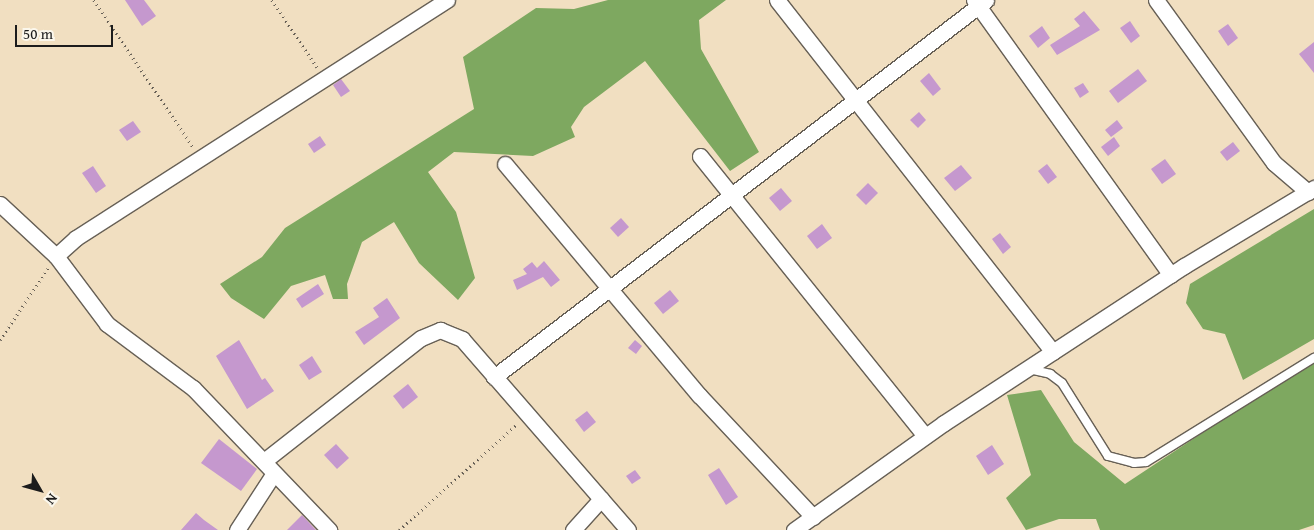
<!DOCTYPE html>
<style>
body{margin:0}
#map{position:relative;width:1314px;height:530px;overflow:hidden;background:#f1dfc1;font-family:"Gentium Book Plus",serif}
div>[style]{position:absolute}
.forest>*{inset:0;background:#7ea860}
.building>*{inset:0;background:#c598ce}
.path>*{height:2.5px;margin-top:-1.25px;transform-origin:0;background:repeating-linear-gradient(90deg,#676056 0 1px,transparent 0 5px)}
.roads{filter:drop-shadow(1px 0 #676056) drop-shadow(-1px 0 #676056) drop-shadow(0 1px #676056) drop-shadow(0 -1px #676056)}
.lane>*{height:8px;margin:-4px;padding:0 4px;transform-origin:4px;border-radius:4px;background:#fff}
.street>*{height:15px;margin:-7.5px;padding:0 7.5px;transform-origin:7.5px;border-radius:7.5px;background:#fff}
span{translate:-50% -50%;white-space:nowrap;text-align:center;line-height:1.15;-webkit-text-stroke:4px #fbf7ec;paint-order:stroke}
.north{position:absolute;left:15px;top:465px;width:50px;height:50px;-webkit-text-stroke:4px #fbf7ec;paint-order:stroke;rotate:128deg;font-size:14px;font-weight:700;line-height:20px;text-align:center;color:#1c1c1c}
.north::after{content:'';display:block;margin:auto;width:18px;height:22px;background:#1c1c1c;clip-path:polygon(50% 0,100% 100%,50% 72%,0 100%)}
.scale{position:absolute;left:15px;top:25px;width:98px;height:22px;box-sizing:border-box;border:2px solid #1c1c1c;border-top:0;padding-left:6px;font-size:15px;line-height:18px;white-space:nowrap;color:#1c1c1c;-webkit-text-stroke:4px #fbf7ec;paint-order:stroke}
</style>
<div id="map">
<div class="forest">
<div style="clip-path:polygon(608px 0,726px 0,699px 20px,701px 49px,759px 152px,730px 171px,645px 61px,584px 107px,571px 127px,575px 137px,533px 156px,454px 152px,428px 172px,456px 212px,475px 278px,458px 300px,419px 263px,394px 222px,362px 242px,347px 284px,348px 299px,333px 299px,325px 275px,291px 286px,264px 319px,231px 298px,220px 284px,262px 257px,285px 228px,474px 109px,463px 57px,536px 8px,574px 9px)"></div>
<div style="clip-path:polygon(1314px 209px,1314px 339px,1243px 380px,1225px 334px,1203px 329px,1186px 303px,1190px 284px)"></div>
<div style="clip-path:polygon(1314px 359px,1314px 525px,1299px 530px,1100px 530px,1096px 519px,1059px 519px,1026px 530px,1006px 498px,1031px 475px,1007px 395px,1041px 390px,1074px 442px,1125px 484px)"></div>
</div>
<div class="building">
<div style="clip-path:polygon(125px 0,144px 0,156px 16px,142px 26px)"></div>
<div style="clip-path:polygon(1084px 11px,1100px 30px,1057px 55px,1050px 45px,1080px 26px,1074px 19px)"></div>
<div style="clip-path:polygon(1130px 21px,1140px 36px,1131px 43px,1120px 28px)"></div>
<div style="clip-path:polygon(1228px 24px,1238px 38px,1228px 46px,1218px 31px)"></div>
<div style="clip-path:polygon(1042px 26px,1050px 38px,1038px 48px,1029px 36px)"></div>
<div style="clip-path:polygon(1314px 42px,1314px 73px,1299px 54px)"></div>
<div style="clip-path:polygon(1138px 69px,1147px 81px,1118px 103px,1109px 91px)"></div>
<div style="clip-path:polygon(929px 73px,941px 89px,933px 96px,920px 81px)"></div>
<div style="clip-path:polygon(341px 79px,350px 91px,341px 97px,333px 85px)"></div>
<div style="clip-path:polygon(1083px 83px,1089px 92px,1080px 98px,1074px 88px)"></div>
<div style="clip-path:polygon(919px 112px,926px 120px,918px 128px,910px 120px)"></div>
<div style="clip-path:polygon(1117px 120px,1123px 128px,1111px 137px,1105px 130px)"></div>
<div style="clip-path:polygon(133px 121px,141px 132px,127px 141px,119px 130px)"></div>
<div style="clip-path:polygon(320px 136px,326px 145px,314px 153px,308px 144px)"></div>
<div style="clip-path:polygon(1114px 137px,1120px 146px,1108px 156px,1101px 147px)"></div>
<div style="clip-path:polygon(1233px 142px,1240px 151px,1227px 161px,1220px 152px)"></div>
<div style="clip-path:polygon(1165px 159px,1176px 174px,1162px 184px,1151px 169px)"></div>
<div style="clip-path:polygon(1047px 164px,1057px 177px,1048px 184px,1038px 171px)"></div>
<div style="clip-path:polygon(961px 165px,972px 178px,955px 191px,944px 178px)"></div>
<div style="clip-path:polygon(93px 166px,106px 186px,96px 193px,82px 173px)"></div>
<div style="clip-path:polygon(868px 183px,878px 193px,866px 205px,856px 195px)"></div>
<div style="clip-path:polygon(781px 188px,792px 201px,780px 211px,769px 198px)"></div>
<div style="clip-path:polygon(621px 218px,629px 227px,618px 237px,610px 228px)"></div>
<div style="clip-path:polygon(822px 224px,832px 238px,817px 249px,807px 236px)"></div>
<div style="clip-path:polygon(1000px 233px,1011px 247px,1003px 254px,992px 239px)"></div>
<div style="clip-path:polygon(544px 261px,560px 280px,551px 287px,543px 277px,517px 290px,513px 280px,527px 274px,523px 269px,532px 262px,537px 268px)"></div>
<div style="clip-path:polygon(318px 284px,324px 294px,302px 308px,296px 299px)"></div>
<div style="clip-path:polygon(670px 290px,679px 301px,663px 314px,654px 303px)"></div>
<div style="clip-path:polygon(387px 298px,400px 318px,364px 345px,355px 332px,379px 317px,373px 308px)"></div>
<div style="clip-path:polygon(239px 340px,262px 380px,265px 378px,274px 391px,247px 409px,216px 356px)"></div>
<div style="clip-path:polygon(635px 340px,642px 346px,636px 354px,628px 348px)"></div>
<div style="clip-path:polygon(312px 356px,322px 372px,309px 380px,299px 365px)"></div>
<div style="clip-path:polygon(408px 384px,418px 397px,403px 409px,393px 396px)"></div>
<div style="clip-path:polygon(587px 411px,596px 422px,584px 432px,575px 420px)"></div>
<div style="clip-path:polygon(219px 439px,257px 469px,241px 491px,201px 463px)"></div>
<div style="clip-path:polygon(336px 444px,349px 458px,337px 469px,324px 455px)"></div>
<div style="clip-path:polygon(992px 445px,1004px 464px,988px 475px,976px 456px)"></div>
<div style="clip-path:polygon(719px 468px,738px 497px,726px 505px,708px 475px)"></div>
<div style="clip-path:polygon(635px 470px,641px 478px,632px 484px,626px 476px)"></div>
<div style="clip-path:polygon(196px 513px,204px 520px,218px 530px,181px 530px)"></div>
<div style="clip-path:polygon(302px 515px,316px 530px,287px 530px)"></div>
</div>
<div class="path">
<div style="left:94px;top:0;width:177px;rotate:56deg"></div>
<div style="left:272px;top:0;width:81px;rotate:56.1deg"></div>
<div style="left:0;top:340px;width:87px;rotate:-56.3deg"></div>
<div style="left:399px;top:530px;width:159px;rotate:-41.9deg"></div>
</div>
<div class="roads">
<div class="lane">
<div style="left:1029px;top:369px;width:22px;rotate:13deg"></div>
<div style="left:1050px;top:374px;width:15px;rotate:37deg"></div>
<div style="left:1062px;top:383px;width:86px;rotate:57.8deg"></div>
<div style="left:1108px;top:456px;width:27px;rotate:15deg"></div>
<div style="left:1134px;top:463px;width:12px;rotate:-5deg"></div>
<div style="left:1146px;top:462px;width:198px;rotate:-31.8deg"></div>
</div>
<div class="street">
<div style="left:777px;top:0;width:447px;rotate:51.9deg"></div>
<div style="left:974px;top:0;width:338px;rotate:54.4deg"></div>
<div style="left:1156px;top:0;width:201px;rotate:54.1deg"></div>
<div style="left:1274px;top:163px;width:45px;rotate:40.5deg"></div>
<div style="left:700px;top:156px;width:359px;rotate:51.2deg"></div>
<div style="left:505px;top:164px;width:302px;rotate:50deg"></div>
<div style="left:699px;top:395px;width:167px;rotate:46.9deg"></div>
<div style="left:0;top:204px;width:76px;rotate:42.9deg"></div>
<div style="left:56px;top:256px;width:85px;rotate:53.1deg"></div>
<div style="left:107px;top:324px;width:107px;rotate:36.7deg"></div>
<div style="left:193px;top:388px;width:197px;rotate:46.2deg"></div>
<div style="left:56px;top:256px;width:27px;rotate:-42deg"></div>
<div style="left:76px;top:238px;width:441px;rotate:-32.7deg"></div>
<div style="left:494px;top:377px;width:620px;rotate:-37.46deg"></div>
<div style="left:264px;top:461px;width:199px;rotate:-38.1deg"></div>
<div style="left:421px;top:338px;width:21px;rotate:-23deg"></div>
<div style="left:440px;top:330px;width:24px;rotate:22deg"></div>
<div style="left:462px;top:339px;width:253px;rotate:49deg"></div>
<div style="left:237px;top:530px;width:68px;rotate:-57deg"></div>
<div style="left:573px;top:530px;width:42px;rotate:-47.9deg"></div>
<div style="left:794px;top:530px;width:184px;rotate:-35.5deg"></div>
<div style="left:944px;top:423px;width:287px;rotate:-33.2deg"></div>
<div style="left:1184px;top:266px;width:152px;rotate:-31deg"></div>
</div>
</div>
<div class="north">N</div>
<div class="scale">50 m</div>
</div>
